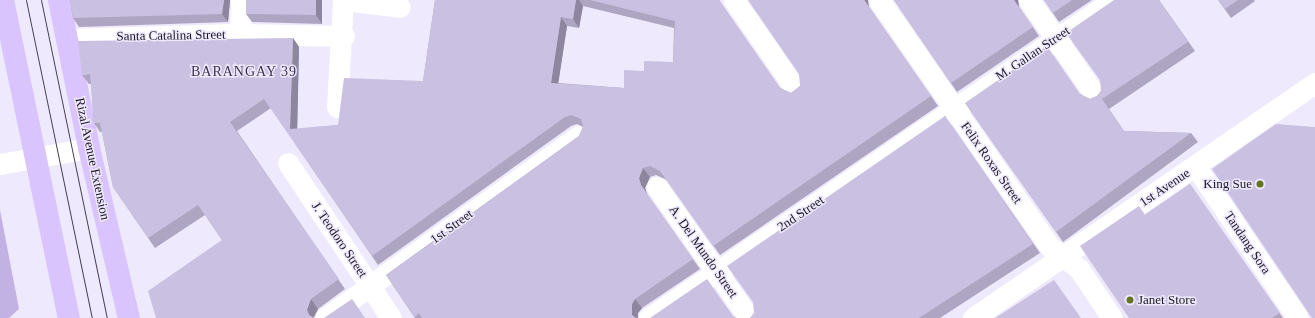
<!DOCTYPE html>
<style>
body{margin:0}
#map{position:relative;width:1315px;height:318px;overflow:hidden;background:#efe9fd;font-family:Georgia,serif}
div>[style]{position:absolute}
.green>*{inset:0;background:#c2b1e3}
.minor>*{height:21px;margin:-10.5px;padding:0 10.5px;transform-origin:10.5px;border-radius:10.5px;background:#fff}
.primary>*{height:22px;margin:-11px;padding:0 11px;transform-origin:11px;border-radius:11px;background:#d9c4fe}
.tram>*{height:1px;margin:-0.5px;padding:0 0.5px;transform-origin:0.5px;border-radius:0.5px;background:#433f4c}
.wall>*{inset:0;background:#aea5c2}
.shaded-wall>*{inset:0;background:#8d869e}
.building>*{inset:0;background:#cac0e1}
.dots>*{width:11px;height:11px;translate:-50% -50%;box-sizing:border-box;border:2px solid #efe9fd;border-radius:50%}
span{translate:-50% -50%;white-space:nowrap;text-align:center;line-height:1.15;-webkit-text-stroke:3px #efe9fd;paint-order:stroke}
.street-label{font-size:13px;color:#1b1723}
.poi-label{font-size:13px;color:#1b1723}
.right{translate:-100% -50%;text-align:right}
.left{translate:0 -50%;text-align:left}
.neighbourhood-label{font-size:14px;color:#3c334e;letter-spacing:1px}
</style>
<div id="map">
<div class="green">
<div style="clip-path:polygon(0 210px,19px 309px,9px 318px,0 318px)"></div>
</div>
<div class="minor">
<div style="left:344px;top:0;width:56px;rotate:7.1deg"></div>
<div style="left:734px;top:0;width:109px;rotate:55.4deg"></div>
<div style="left:879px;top:0;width:300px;rotate:55.3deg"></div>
<div style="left:1050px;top:247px;width:36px;rotate:37deg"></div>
<div style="left:1079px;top:269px;width:59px;rotate:56deg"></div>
<div style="left:1029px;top:0;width:117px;rotate:55.1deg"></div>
<div style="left:240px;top:34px;width:104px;rotate:1.1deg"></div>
<div style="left:67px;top:39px;width:173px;rotate:-1.7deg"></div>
<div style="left:240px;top:34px;width:34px;rotate:-88deg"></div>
<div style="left:337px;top:107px;width:107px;rotate:-86.8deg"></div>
<div style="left:288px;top:163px;width:186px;rotate:56.4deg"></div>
<div style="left:0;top:164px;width:90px;rotate:-10.2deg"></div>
<div style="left:1196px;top:167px;width:182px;rotate:56deg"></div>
<div style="left:657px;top:187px;width:160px;rotate:54.9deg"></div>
<div style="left:325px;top:318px;width:312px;rotate:-35.7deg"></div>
<div style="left:649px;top:318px;width:563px;rotate:-34.42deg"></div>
<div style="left:973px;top:318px;width:415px;rotate:-34.5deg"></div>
</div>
<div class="primary">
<div style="left:3px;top:0;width:325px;rotate:78.3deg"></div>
<div style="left:59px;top:0;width:151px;rotate:78.5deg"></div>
<div style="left:89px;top:148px;width:175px;rotate:76.8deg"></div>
</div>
<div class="tram">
<div style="left:26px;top:0;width:325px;rotate:78.3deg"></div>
<div style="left:41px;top:0;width:325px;rotate:78.3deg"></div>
</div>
<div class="wall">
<div style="clip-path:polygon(70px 0,230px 0,228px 22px,79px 27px,73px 18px)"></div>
<div style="clip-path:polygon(322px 0,322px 24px,252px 22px,246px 14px)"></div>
<div style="clip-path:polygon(evenodd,435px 0,719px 0,780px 88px,791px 93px,800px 86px,869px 7px,938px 106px,720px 255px,667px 180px,656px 175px,650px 177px,645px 188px,647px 194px,700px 269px,642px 308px,638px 313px,638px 318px,415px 318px,386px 275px,579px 136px,583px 127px,577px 124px,571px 126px,378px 265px,271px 108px,237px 131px,345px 289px,318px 309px,314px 318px,222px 240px,205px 215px,155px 248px,113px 187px,102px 132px,100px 132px,94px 123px,91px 84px,89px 84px,82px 75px,293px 38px,299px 47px,297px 129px,338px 125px,423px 81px,435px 0,583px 6px,674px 28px,673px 62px,644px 71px,624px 88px,558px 83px,567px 26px,579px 28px,583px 6px)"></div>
<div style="clip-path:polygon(894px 0,1018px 0,1019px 7px,1039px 36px,957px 92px)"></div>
<div style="clip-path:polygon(1044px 0,1092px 0,1059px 22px)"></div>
<div style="clip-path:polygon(1159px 0,1195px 51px,1109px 109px,1124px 131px,1191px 133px,1198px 142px,1063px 242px,965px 103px,1080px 94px,1090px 99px,1097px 96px,1101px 91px)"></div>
<div style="clip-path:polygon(1218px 0,1254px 0,1255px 1px,1231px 18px)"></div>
<div style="clip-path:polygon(945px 116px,1040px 253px,940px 318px,750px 318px)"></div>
<div style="clip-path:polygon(1190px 184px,1283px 318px,1129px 318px,1145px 215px)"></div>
</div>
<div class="shaded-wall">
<div style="clip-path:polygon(224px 0,230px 0,228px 22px,222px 14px)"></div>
<div style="clip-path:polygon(316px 0,322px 0,322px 24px,316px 15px)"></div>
<div style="clip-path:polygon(576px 0,579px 0,583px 6px,579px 28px,573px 19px)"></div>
<div style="clip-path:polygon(864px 0,868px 0,869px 7px,938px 106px)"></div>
<div style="clip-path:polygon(1014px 0,1018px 0,1019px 7px,1039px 36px)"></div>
<div style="clip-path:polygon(561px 17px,567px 26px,557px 92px,551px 83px)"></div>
<div style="clip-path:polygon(293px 38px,299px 47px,297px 139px,290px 129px)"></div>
<div style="clip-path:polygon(643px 168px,650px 177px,645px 188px,647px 194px,641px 185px,639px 178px)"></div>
<div style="clip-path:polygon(311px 299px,318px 309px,313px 318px,309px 315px,307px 310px)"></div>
<div style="clip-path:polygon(635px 299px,642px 308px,638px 313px,638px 318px,634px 318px,632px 315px,632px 304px)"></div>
</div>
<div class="building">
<div style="clip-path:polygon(70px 0,224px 0,222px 14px,73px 18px)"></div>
<div style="clip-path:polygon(246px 0,316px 0,316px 15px,246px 14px)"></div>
<div style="clip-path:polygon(435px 0,576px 0,573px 19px,561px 17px,551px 83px,624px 88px,624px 70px,644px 71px,644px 61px,673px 62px,675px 21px,590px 0,719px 0,780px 88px,791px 93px,800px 86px,799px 74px,748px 0,864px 0,931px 96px,713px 246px,660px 171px,650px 166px,643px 168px,639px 178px,641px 185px,693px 259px,635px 299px,632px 304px,632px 315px,636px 318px,422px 318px,419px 313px,415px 317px,386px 275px,579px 136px,583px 126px,581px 119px,571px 115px,565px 117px,372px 256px,264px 99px,230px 122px,339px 279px,311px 299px,307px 310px,309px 315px,314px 318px,156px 318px,148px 291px,222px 240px,198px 205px,148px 238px,113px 187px,100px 123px,94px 123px,90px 74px,82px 75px,78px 41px,293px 38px,290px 129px,338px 125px,344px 78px,423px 81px)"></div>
<div style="clip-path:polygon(894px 0,1014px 0,1033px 27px,951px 83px)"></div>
<div style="clip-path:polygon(1044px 0,1072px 0,1053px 13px)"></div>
<div style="clip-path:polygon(1114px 0,1159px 0,1188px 42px,1102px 99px,1124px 131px,1191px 133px,1056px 232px,965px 103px,1047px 46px,1080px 94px,1090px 99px,1097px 96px,1101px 91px,1100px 80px,1066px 33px)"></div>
<div style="clip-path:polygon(1218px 0,1238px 0,1225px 9px)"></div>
<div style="clip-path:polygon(945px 116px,1033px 244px,919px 318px,750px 318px,754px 313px,753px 302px,727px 266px)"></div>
<div style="clip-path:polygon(1276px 124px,1315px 127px,1315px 318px,1312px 318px,1212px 169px)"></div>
<div style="clip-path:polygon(1190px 184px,1280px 313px,1272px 318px,1129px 318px,1080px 246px,1139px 206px,1145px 215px)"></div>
<div style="clip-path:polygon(707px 279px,733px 316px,737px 318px,650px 318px)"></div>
<div style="clip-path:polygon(1054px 280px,1081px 318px,995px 318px)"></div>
<div style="clip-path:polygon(352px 299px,365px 318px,324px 318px)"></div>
</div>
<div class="dots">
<div style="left:1260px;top:184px;background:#647421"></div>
<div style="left:1130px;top:300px;background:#647421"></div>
</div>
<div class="street-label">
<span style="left:171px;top:36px;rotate:-1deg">Santa Catalina Street</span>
<span style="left:1033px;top:54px;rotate:-34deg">M. Gallan Street</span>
<span style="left:92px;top:159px;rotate:78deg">Rizal Avenue Extension</span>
<span style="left:991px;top:163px;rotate:55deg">Felix Roxas Street</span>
<span style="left:1165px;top:188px;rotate:-34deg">1st Avenue</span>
<span style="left:801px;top:214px;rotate:-34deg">2nd Street</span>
<span style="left:452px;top:227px;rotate:-36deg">1st Street</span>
<span style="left:339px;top:240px;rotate:56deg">J. Teodoro Street</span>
<span style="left:1247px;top:243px;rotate:56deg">Tandang Sora</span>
<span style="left:703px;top:252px;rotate:55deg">A. Del Mundo Street</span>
</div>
<div class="poi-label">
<span class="right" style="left:1252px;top:184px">King Sue</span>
<span class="left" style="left:1138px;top:300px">Janet Store</span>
</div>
<div class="neighbourhood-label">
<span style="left:244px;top:72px">BARANGAY 39</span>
</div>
</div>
